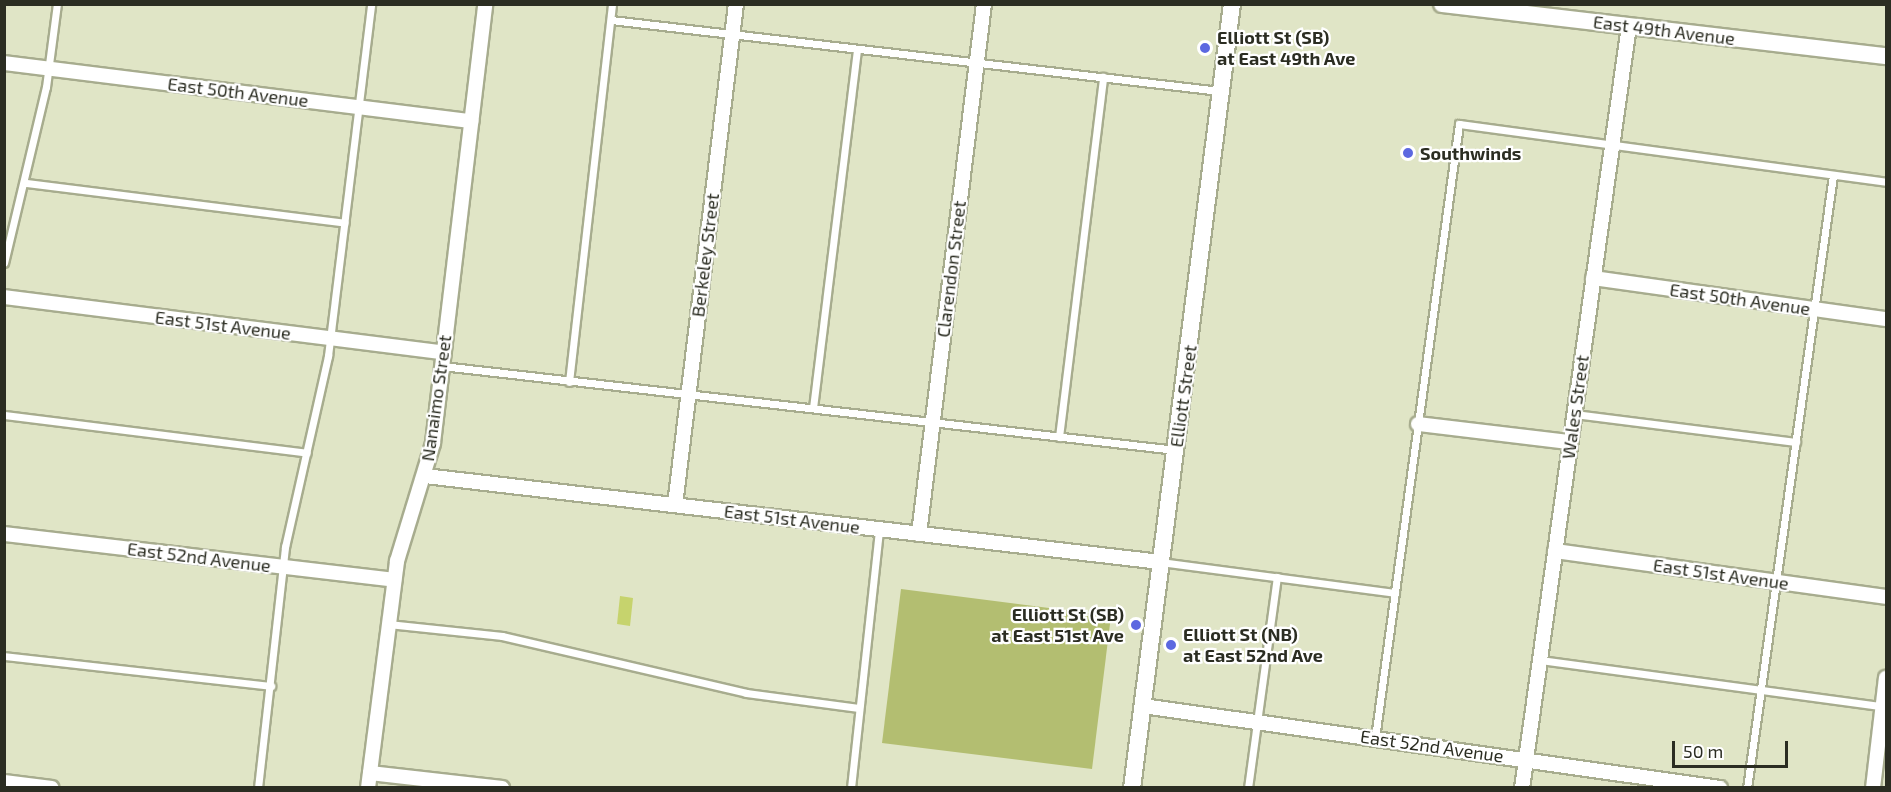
<!DOCTYPE html>
<style>
body{margin:0}
#map{position:relative;width:1891px;height:792px;overflow:hidden;background:#e0e5c6;font-family:"Exo 2",sans-serif}
div>[style]{position:absolute}
.green>*{inset:0;background:#b3be71}
.water>*{inset:0;background:#c6d36d}
.roads{filter:drop-shadow(2px 0 #a7ac8e) drop-shadow(-2px 0 #a7ac8e) drop-shadow(0 2px #a7ac8e) drop-shadow(0 -2px #a7ac8e)}
.service>*{height:7px;margin:-3.5px;padding:0 3.5px;transform-origin:3.5px;border-radius:3.5px;background:#fff}
.minor>*{height:14px;margin:-7px;padding:0 7px;transform-origin:7px;border-radius:7px;background:#fff}
.tertiary>*{height:16px;margin:-8px;padding:0 8px;transform-origin:8px;border-radius:8px;background:#fff}
.dots>*{width:16px;height:16px;translate:-50% -50%;box-sizing:border-box;border:3px solid #fff;border-radius:50%}
span{translate:-50% -50%;white-space:nowrap;text-align:center;line-height:1.15;-webkit-text-stroke:4.5px #fff;paint-order:stroke}
.street-label{font-size:18px;color:#2b2d22}
.poi-label{font-size:18px;color:#2b2d22;font-weight:700}
.left{translate:0 -50%;text-align:left}
.right{translate:-100% -50%;text-align:right}
.frame{position:absolute;inset:0;border:6px solid #2b2d22;pointer-events:none}
.scale{position:absolute;left:1672px;top:741px;width:116px;height:27px;box-sizing:border-box;border:3px solid #2b2d22;border-top:0;padding-left:8px;font-size:18px;line-height:21px;white-space:nowrap;color:#2b2d22;-webkit-text-stroke:4px #fff;paint-order:stroke}
</style>
<div id="map">
<div class="green">
<div style="clip-path:polygon(901px 589px,1111px 616px,1092px 769px,882px 743px)"></div>
</div>
<div class="water">
<div style="clip-path:polygon(620px 596px,633px 598px,630px 626px,617px 624px)"></div>
</div>
<div class="roads">
<div class="service">
<div style="left:611px;top:20px;width:613px;rotate:6.65deg"></div>
<div style="left:26px;top:183px;width:321px;rotate:7.1deg"></div>
<div style="left:4px;top:263px;width:181px;rotate:-76.6deg"></div>
<div style="left:46px;top:87px;width:84px;rotate:-82.5deg"></div>
<div style="left:442px;top:366px;width:739px;rotate:6.53deg"></div>
<div style="left:569px;top:382px;width:380px;rotate:-83.5deg"></div>
<div style="left:813px;top:408px;width:360px;rotate:-83deg"></div>
<div style="left:1574px;top:414px;width:224px;rotate:7.2deg"></div>
<div style="left:4px;top:415px;width:305px;rotate:7.1deg"></div>
<div style="left:1059px;top:437px;width:363px;rotate:-83deg"></div>
<div style="left:1160px;top:562px;width:237px;rotate:7.5deg"></div>
<div style="left:388px;top:624px;width:115px;rotate:6deg"></div>
<div style="left:502px;top:636px;width:251px;rotate:13.1deg"></div>
<div style="left:746px;top:693px;width:114px;rotate:7.6deg"></div>
<div style="left:4px;top:656px;width:269px;rotate:6.4deg"></div>
<div style="left:1540px;top:660px;width:345px;rotate:7.7deg"></div>
<div style="left:1375px;top:738px;width:620px;rotate:-82.21deg"></div>
<div style="left:1459px;top:124px;width:431px;rotate:7.7deg"></div>
<div style="left:258px;top:788px;width:243px;rotate:-83.6deg"></div>
<div style="left:285px;top:547px;width:196px;rotate:-77.3deg"></div>
<div style="left:328px;top:356px;width:355px;rotate:-83deg"></div>
<div style="left:851px;top:788px;width:261px;rotate:-83.8deg"></div>
<div style="left:1248px;top:788px;width:213px;rotate:-82.2deg"></div>
<div style="left:1747px;top:788px;width:619px;rotate:-82.01deg"></div>
</div>
<div class="minor">
<div style="left:4px;top:63px;width:471px;rotate:7.1deg"></div>
<div style="left:1593px;top:278px;width:296px;rotate:8deg"></div>
<div style="left:4px;top:297px;width:441px;rotate:7.2deg"></div>
<div style="left:1418px;top:424px;width:153px;rotate:6.8deg"></div>
<div style="left:425px;top:476px;width:740px;rotate:6.67deg"></div>
<div style="left:675px;top:505px;width:505px;rotate:-83.06deg"></div>
<div style="left:4px;top:534px;width:393px;rotate:6.7deg"></div>
<div style="left:919px;top:534px;width:534px;rotate:-83.01deg"></div>
<div style="left:1555px;top:551px;width:334px;rotate:7.9deg"></div>
<div style="left:1143px;top:706px;width:583px;rotate:8.09deg"></div>
<div style="left:370px;top:773px;width:133px;rotate:6.5deg"></div>
<div style="left:4px;top:782px;width:48px;rotate:7.1deg"></div>
<div style="left:368px;top:788px;width:229px;rotate:-82.7deg"></div>
<div style="left:397px;top:561px;width:123px;rotate:-73deg"></div>
<div style="left:433px;top:443px;width:442px;rotate:-83.2deg"></div>
<div style="left:1522px;top:788px;width:769px;rotate:-82.01deg"></div>
<div style="left:1873px;top:788px;width:111px;rotate:-83.3deg"></div>
</div>
<div class="tertiary">
<div style="left:1442px;top:4px;width:447px;rotate:6.7deg"></div>
<div style="left:1132px;top:788px;width:790px;rotate:-82.73deg"></div>
</div>
</div>
<div class="dots">
<div style="left:1205px;top:48px;background:#5c68e0"></div>
<div style="left:1408px;top:153px;background:#5c68e0"></div>
<div style="left:1136px;top:625px;background:#5c68e0"></div>
<div style="left:1171px;top:645px;background:#5c68e0"></div>
</div>
<div class="street-label">
<span style="left:1664px;top:30px;rotate:7deg">East 49th Avenue</span>
<span style="left:238px;top:92px;rotate:7deg">East 50th Avenue</span>
<span style="left:705px;top:255px;rotate:-83deg">Berkeley Street</span>
<span style="left:951px;top:269px;rotate:-83deg">Clarendon Street</span>
<span style="left:1740px;top:299px;rotate:8deg">East 50th Avenue</span>
<span style="left:223px;top:325px;rotate:7deg">East 51st Avenue</span>
<span style="left:1183px;top:396px;rotate:-82deg">Elliott Street</span>
<span style="left:436px;top:398px;rotate:-82deg">Nanaimo Street</span>
<span style="left:1575px;top:407px;rotate:-82deg">Wales Street</span>
<span style="left:792px;top:519px;rotate:7deg">East 51st Avenue</span>
<span style="left:199px;top:557px;rotate:7deg">East 52nd Avenue</span>
<span style="left:1721px;top:574px;rotate:8deg">East 51st Avenue</span>
<span style="left:1432px;top:746px;rotate:8deg">East 52nd Avenue</span>
</div>
<div class="poi-label">
<span class="left" style="left:1217px;top:48px">Elliott St (SB)<br>at East 49th Ave</span>
<span class="left" style="left:1420px;top:153px">Southwinds</span>
<span class="right" style="left:1124px;top:625px">Elliott St (SB)<br>at East 51st Ave</span>
<span class="left" style="left:1183px;top:645px">Elliott St (NB)<br>at East 52nd Ave</span>
</div>
<div class="frame"></div>
<div class="scale">50 m</div>
</div>
